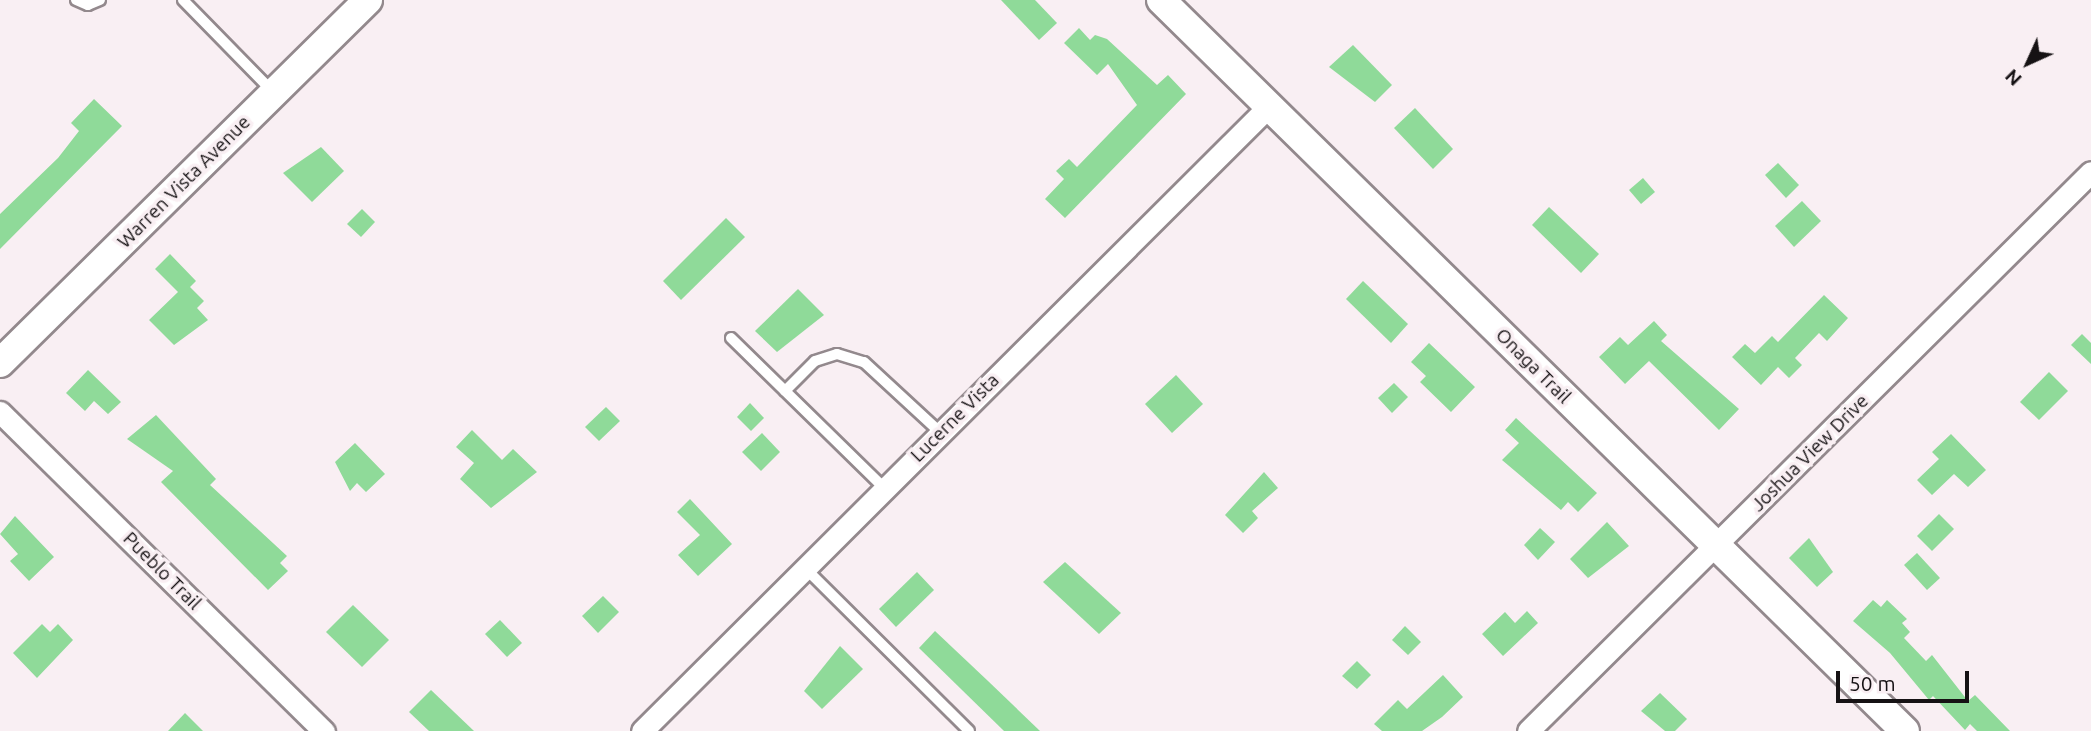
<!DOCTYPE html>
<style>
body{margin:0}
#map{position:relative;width:2091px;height:731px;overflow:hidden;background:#f9eff3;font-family:Ubuntu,sans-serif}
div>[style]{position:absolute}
.building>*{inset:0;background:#8fda99}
.roads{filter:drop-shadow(2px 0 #93898d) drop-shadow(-2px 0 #93898d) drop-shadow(0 2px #93898d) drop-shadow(0 -2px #93898d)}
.lane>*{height:10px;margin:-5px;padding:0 5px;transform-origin:5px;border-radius:5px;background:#fff}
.street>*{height:21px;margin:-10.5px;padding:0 10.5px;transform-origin:10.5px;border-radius:10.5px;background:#fff}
.secondary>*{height:28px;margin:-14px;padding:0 14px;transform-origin:14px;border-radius:14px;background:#fff}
span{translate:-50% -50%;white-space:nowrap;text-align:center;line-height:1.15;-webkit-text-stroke:7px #f9eff3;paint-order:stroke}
.street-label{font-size:19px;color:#161214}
.north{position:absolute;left:1993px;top:28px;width:70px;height:70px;-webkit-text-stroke:5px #f9eff3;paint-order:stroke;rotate:225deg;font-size:19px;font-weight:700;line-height:28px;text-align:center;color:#161214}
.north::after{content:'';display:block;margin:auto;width:24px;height:32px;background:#161214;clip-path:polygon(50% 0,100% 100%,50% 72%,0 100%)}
.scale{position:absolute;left:1836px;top:671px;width:133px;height:32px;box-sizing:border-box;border:4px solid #161214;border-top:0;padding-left:9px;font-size:21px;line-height:24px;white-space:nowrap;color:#161214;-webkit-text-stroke:5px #f9eff3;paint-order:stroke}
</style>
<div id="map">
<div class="building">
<div style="clip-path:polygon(1001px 0,1035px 0,1057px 23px,1039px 40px)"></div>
<div style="clip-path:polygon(1079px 28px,1090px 40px,1095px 35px,1107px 39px,1157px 85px,1168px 75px,1186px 94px,1065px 218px,1045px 199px,1064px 179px,1056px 171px,1069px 159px,1077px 167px,1137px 105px,1108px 64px,1097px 75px,1064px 43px)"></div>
<div style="clip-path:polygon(1353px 45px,1392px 85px,1375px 102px,1329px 67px)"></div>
<div style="clip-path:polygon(94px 99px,122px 126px,0 249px,0 214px,58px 158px,79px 131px,71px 123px)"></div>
<div style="clip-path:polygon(1415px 108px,1453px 149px,1433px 169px,1394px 128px)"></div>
<div style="clip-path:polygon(321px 147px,344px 171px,312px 202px,283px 173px)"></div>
<div style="clip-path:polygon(1778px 163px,1799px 185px,1786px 198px,1765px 175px)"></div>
<div style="clip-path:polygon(1643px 178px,1655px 192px,1641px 204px,1629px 190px)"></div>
<div style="clip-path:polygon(1802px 201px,1821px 221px,1794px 247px,1775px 226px)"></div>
<div style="clip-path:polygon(1549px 207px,1599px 254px,1581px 273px,1532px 225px)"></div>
<div style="clip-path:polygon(362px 209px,375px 222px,361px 237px,347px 224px)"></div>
<div style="clip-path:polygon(726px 218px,745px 237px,681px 300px,663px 281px)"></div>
<div style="clip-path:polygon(170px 254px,196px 281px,190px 287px,204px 301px,197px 308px,208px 320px,174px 345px,149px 320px,178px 292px,155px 269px)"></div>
<div style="clip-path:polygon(1363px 281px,1408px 324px,1391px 343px,1346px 299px)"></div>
<div style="clip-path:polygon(798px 289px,824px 315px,777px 352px,755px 331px)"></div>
<div style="clip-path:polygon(1824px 295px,1848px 318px,1827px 341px,1819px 333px,1795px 358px,1802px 365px,1789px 378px,1778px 367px,1761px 385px,1732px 357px,1745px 344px,1755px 353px,1772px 336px,1778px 342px)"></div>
<div style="clip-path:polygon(1654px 321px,1667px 335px,1661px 341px,1739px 409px,1719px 430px,1649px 361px,1625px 384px,1599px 357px,1620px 337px,1628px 345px)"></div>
<div style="clip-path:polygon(2082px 334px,2091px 343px,2091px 364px,2071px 345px)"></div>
<div style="clip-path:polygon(1429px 343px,1475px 387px,1451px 412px,1420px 382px,1426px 376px,1411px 362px)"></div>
<div style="clip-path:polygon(88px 370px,121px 402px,108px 414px,94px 401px,85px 411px,66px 393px)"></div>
<div style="clip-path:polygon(2049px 372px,2068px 391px,2039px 420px,2020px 402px)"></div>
<div style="clip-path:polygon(1176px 375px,1203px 404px,1172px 433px,1145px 404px)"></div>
<div style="clip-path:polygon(1394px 383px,1408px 397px,1392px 413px,1378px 398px)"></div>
<div style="clip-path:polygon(750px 403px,764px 418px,751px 431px,737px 417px)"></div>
<div style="clip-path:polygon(606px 407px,620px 421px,599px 441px,585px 427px)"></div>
<div style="clip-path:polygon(156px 415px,216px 479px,210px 485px,287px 556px,280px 563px,288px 571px,268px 590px,161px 482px,173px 471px,127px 439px)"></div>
<div style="clip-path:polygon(1516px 418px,1597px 493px,1578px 512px,1568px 502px,1561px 510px,1502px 460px,1519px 443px,1505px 430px)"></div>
<div style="clip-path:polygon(472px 430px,502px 460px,513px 449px,537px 472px,491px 508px,460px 479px,474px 463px,456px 447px)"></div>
<div style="clip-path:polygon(762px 433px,780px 452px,761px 471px,742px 452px)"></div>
<div style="clip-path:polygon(1951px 434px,1986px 470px,1968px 487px,1954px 474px,1932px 495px,1917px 480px,1939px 459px,1932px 452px)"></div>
<div style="clip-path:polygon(355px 443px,385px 474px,366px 492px,357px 483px,350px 491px,335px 462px)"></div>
<div style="clip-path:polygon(1264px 472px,1278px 488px,1252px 511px,1258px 518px,1243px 533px,1225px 515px)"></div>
<div style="clip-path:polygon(690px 499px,732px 544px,698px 576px,678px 555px,700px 535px,677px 512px)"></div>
<div style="clip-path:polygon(1939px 514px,1954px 529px,1932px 551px,1917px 536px)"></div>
<div style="clip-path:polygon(15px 516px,54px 557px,29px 581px,10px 561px,18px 554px,0 534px)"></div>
<div style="clip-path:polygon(1607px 522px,1629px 546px,1588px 578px,1570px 559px)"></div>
<div style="clip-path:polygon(1540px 528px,1555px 542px,1538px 560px,1524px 545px)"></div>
<div style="clip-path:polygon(1809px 538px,1833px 572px,1817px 587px,1789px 558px)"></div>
<div style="clip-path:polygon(1917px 553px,1940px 578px,1927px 590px,1904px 565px)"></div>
<div style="clip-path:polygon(1065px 562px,1121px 613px,1099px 634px,1043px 582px)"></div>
<div style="clip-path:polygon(917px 572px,934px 590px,896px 627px,879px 609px)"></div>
<div style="clip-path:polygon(603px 596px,619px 612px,598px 633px,582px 616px)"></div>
<div style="clip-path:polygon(1873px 600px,1881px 607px,1887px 600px,1907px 619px,1902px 623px,1910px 632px,1904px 638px,1926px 661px,1932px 655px,1968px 701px,1975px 695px,2010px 731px,1977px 731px,1970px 724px,1965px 730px,1933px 696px,1929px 700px,1890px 653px,1853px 621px)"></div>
<div style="clip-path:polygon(353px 605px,389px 640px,362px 667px,326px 632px)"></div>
<div style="clip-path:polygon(1527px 611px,1538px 623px,1503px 656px,1482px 634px,1505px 612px,1515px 623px)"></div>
<div style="clip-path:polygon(500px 620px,522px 643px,507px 657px,485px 634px)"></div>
<div style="clip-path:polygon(42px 624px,50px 632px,58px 624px,73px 640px,37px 678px,13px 653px)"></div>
<div style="clip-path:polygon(1405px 626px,1421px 642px,1408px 655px,1392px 640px)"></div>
<div style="clip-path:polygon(935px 631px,988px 681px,1040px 731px,1004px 731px,919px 648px)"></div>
<div style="clip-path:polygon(840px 646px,863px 669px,822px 709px,804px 691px)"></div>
<div style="clip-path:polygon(1357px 661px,1371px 675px,1357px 689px,1342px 676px)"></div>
<div style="clip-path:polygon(1443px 675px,1463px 697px,1442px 717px,1422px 731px,1382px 731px,1374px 724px,1398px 700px,1407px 709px)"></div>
<div style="clip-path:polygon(431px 690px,474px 731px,429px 731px,409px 712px)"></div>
<div style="clip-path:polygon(1660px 693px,1687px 719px,1675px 731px,1665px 731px,1641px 711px)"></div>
<div style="clip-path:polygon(185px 713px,203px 731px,168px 731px)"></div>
</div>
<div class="roads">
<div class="lane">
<div style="left:76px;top:0;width:13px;rotate:23deg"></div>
<div style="left:88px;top:5px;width:13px;rotate:-23deg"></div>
<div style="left:183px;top:0;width:127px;rotate:45.6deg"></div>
<div style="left:731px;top:338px;width:216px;rotate:44.4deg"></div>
<div style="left:785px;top:391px;width:42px;rotate:-45deg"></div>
<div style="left:815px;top:361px;width:23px;rotate:-18deg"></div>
<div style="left:837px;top:354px;width:28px;rotate:17deg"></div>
<div style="left:864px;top:362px;width:105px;rotate:42.7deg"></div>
<div style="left:805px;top:568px;width:231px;rotate:44.8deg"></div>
</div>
<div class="street">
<div style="left:0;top:412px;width:455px;rotate:44.6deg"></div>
<div style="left:642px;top:731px;width:885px;rotate:-44.91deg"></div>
<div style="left:1528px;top:731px;width:793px;rotate:-44.8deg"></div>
</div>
<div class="secondary">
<div style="left:1161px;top:0;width:1043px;rotate:44.5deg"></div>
<div style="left:0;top:363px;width:517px;rotate:-44.61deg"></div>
</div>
</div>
<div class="street-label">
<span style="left:184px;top:182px;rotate:-45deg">Warren Vista Avenue</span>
<span style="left:1533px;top:366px;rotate:45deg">Onaga Trail</span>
<span style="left:955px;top:418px;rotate:-45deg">Lucerne Vista</span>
<span style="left:1810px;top:453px;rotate:-45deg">Joshua View Drive</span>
<span style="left:162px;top:571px;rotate:45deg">Pueblo Trail</span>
</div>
<div class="north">N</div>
<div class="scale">50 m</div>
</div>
